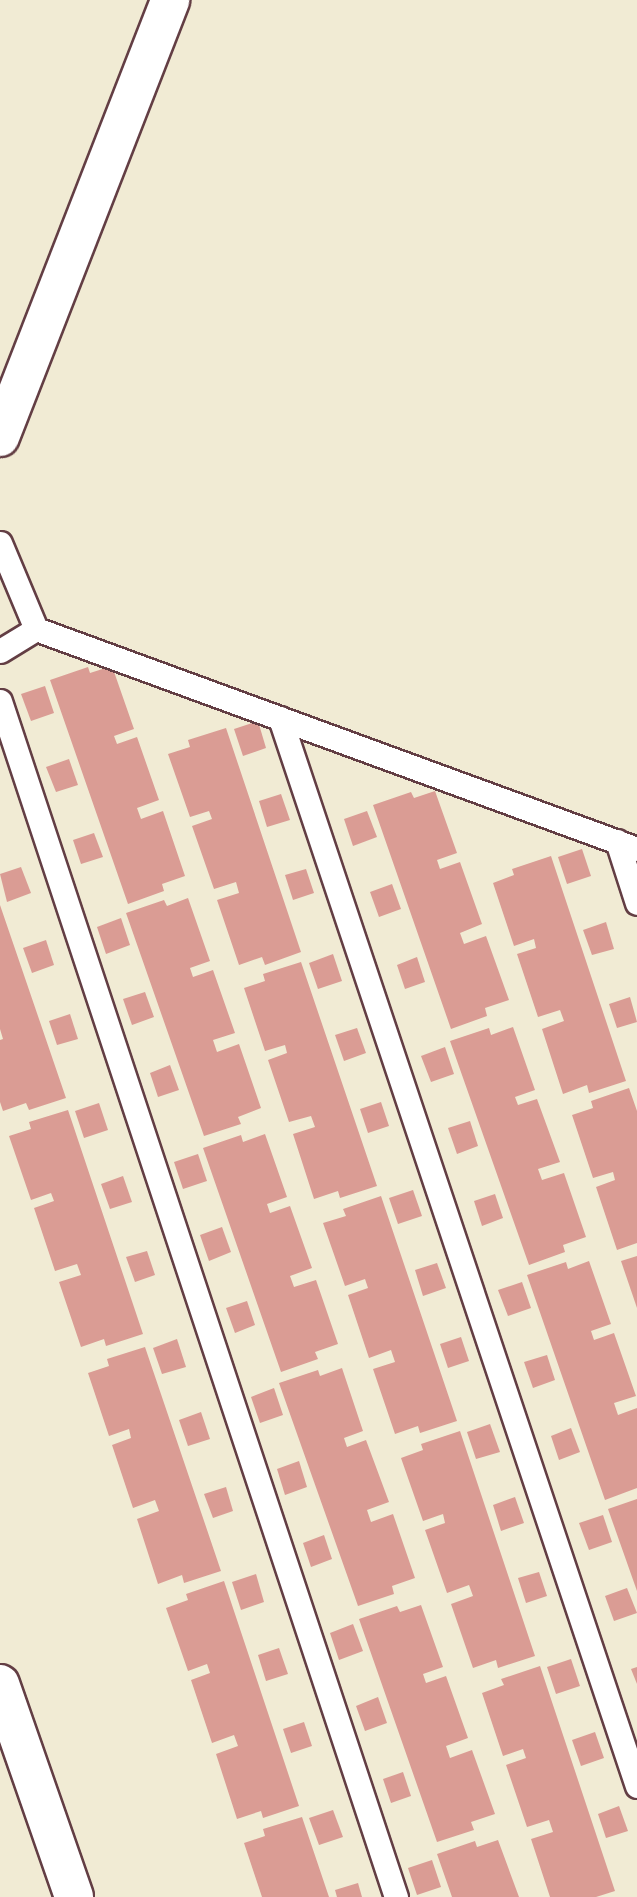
<!DOCTYPE html>
<style>
body{margin:0}
#map{position:relative;width:637px;height:1897px;overflow:hidden;background:#f1ebd4;font-family:Sriracha,sans-serif}
div>[style]{position:absolute}
.building>*{inset:0;background:#da9c94}
.roads{filter:drop-shadow(2px 0 #633e44) drop-shadow(-2px 0 #633e44) drop-shadow(0 2px #633e44) drop-shadow(0 -2px #633e44)}
.service>*{height:23px;margin:-11.5px;padding:0 11.5px;transform-origin:11.5px;border-radius:11.5px;background:#fff}
.minor>*{height:38px;margin:-19px;padding:0 19px;transform-origin:19px;border-radius:19px;background:#fff}
span{translate:-50% -50%;white-space:nowrap;text-align:center;line-height:1.15;-webkit-text-stroke:7px #fff;paint-order:stroke}
</style>
<div id="map">
<div class="building">
<div style="clip-path:polygon(112px 666px,134px 729px,114px 736px,117px 744px,137px 737px,159px 800px,137px 808px,141px 819px,163px 811px,185px 876px,162px 884px,164px 891px,128px 904px,50px 680px,88px 667px,90px 673px)"></div>
<div style="clip-path:polygon(45px 686px,54px 713px,31px 721px,21px 694px)"></div>
<div style="clip-path:polygon(258px 721px,266px 748px,243px 756px,234px 729px)"></div>
<div style="clip-path:polygon(226px 728px,301px 952px,265px 965px,262px 957px,239px 965px,217px 900px,239px 893px,236px 882px,214px 889px,192px 826px,212px 819px,209px 811px,190px 817px,168px 754px,190px 747px,188px 740px)"></div>
<div style="clip-path:polygon(69px 759px,78px 785px,56px 792px,46px 767px)"></div>
<div style="clip-path:polygon(435px 791px,457px 853px,437px 860px,440px 869px,460px 862px,482px 924px,460px 933px,464px 944px,486px 936px,509px 1000px,485px 1008px,487px 1016px,451px 1029px,373px 805px,411px 792px,414px 798px)"></div>
<div style="clip-path:polygon(281px 794px,290px 820px,267px 827px,259px 801px)"></div>
<div style="clip-path:polygon(367px 811px,377px 837px,353px 846px,344px 819px)"></div>
<div style="clip-path:polygon(94px 833px,103px 857px,81px 864px,73px 840px)"></div>
<div style="clip-path:polygon(582px 849px,591px 876px,567px 884px,558px 857px)"></div>
<div style="clip-path:polygon(551px 856px,626px 1081px,589px 1093px,587px 1085px,563px 1094px,542px 1029px,564px 1021px,560px 1010px,538px 1017px,517px 954px,536px 948px,534px 939px,514px 946px,493px 883px,514px 875px,512px 869px)"></div>
<div style="clip-path:polygon(21px 867px,31px 893px,7px 902px,0 874px)"></div>
<div style="clip-path:polygon(306px 869px,314px 893px,293px 900px,285px 875px)"></div>
<div style="clip-path:polygon(392px 884px,401px 909px,379px 917px,370px 892px)"></div>
<div style="clip-path:polygon(188px 898px,210px 961px,190px 968px,193px 977px,213px 970px,235px 1033px,213px 1040px,217px 1052px,239px 1044px,261px 1108px,238px 1117px,241px 1124px,204px 1136px,126px 913px,164px 900px,167px 906px)"></div>
<div style="clip-path:polygon(0 905px,66px 1098px,29px 1110px,26px 1103px,3px 1111px,0 1102px,0 1040px,3px 1039px,0 1029px)"></div>
<div style="clip-path:polygon(121px 918px,130px 945px,106px 954px,97px 927px)"></div>
<div style="clip-path:polygon(606px 922px,614px 949px,592px 955px,583px 930px)"></div>
<div style="clip-path:polygon(46px 940px,54px 965px,32px 973px,23px 948px)"></div>
<div style="clip-path:polygon(333px 954px,342px 981px,318px 989px,309px 963px)"></div>
<div style="clip-path:polygon(417px 957px,425px 982px,405px 989px,397px 965px)"></div>
<div style="clip-path:polygon(301px 962px,377px 1186px,340px 1198px,338px 1191px,314px 1199px,293px 1134px,315px 1127px,311px 1116px,289px 1122px,268px 1060px,287px 1053px,285px 1045px,265px 1051px,244px 988px,265px 981px,263px 974px)"></div>
<div style="clip-path:polygon(145px 992px,154px 1017px,132px 1025px,123px 999px)"></div>
<div style="clip-path:polygon(630px 997px,637px 1022px,617px 1028px,609px 1004px)"></div>
<div style="clip-path:polygon(70px 1014px,78px 1039px,57px 1045px,49px 1021px)"></div>
<div style="clip-path:polygon(513px 1027px,535px 1090px,515px 1097px,518px 1105px,537px 1099px,560px 1162px,538px 1169px,542px 1180px,564px 1173px,586px 1237px,563px 1245px,565px 1252px,529px 1265px,450px 1041px,489px 1028px,491px 1035px)"></div>
<div style="clip-path:polygon(357px 1028px,366px 1053px,344px 1061px,335px 1035px)"></div>
<div style="clip-path:polygon(445px 1047px,454px 1074px,431px 1082px,421px 1056px)"></div>
<div style="clip-path:polygon(170px 1065px,179px 1090px,158px 1097px,150px 1073px)"></div>
<div style="clip-path:polygon(629px 1088px,637px 1111px,637px 1243px,617px 1250px,596px 1187px,615px 1180px,613px 1172px,593px 1178px,572px 1115px,593px 1108px,591px 1101px)"></div>
<div style="clip-path:polygon(381px 1102px,389px 1126px,368px 1133px,360px 1109px)"></div>
<div style="clip-path:polygon(99px 1103px,108px 1130px,84px 1138px,75px 1111px)"></div>
<div style="clip-path:polygon(68px 1110px,143px 1334px,106px 1346px,104px 1339px,81px 1347px,59px 1282px,81px 1275px,77px 1264px,55px 1271px,34px 1208px,54px 1201px,51px 1193px,31px 1200px,9px 1136px,31px 1129px,29px 1122px)"></div>
<div style="clip-path:polygon(470px 1121px,478px 1146px,457px 1154px,448px 1128px)"></div>
<div style="clip-path:polygon(265px 1134px,287px 1197px,267px 1204px,270px 1213px,290px 1206px,312px 1268px,290px 1276px,294px 1287px,316px 1280px,338px 1344px,315px 1352px,318px 1359px,281px 1372px,203px 1148px,241px 1135px,243px 1142px)"></div>
<div style="clip-path:polygon(198px 1154px,207px 1181px,183px 1189px,174px 1162px)"></div>
<div style="clip-path:polygon(123px 1176px,132px 1202px,110px 1209px,101px 1184px)"></div>
<div style="clip-path:polygon(413px 1190px,422px 1216px,398px 1224px,389px 1198px)"></div>
<div style="clip-path:polygon(495px 1194px,503px 1218px,482px 1226px,474px 1201px)"></div>
<div style="clip-path:polygon(381px 1196px,457px 1421px,420px 1433px,418px 1426px,395px 1434px,373px 1369px,395px 1362px,391px 1350px,369px 1358px,348px 1295px,368px 1288px,365px 1279px,345px 1286px,323px 1223px,346px 1216px,343px 1209px)"></div>
<div style="clip-path:polygon(222px 1227px,231px 1252px,209px 1261px,200px 1235px)"></div>
<div style="clip-path:polygon(147px 1251px,155px 1275px,135px 1282px,126px 1257px)"></div>
<div style="clip-path:polygon(637px 1256px,637px 1308px,621px 1261px)"></div>
<div style="clip-path:polygon(589px 1261px,611px 1324px,591px 1331px,594px 1340px,614px 1333px,636px 1396px,614px 1403px,618px 1415px,637px 1408px,637px 1488px,605px 1500px,527px 1275px,566px 1262px,568px 1269px)"></div>
<div style="clip-path:polygon(437px 1263px,446px 1288px,423px 1296px,415px 1270px)"></div>
<div style="clip-path:polygon(522px 1282px,531px 1308px,508px 1316px,498px 1290px)"></div>
<div style="clip-path:polygon(247px 1301px,255px 1325px,235px 1333px,226px 1308px)"></div>
<div style="clip-path:polygon(461px 1337px,469px 1361px,448px 1368px,440px 1344px)"></div>
<div style="clip-path:polygon(177px 1339px,186px 1367px,162px 1374px,153px 1348px)"></div>
<div style="clip-path:polygon(145px 1347px,221px 1571px,184px 1583px,182px 1575px,158px 1584px,137px 1519px,159px 1511px,155px 1500px,133px 1508px,112px 1445px,131px 1438px,129px 1429px,109px 1436px,88px 1373px,109px 1366px,107px 1359px)"></div>
<div style="clip-path:polygon(547px 1355px,555px 1380px,533px 1388px,524px 1362px)"></div>
<div style="clip-path:polygon(342px 1368px,363px 1431px,344px 1438px,347px 1447px,366px 1440px,389px 1502px,367px 1510px,371px 1522px,393px 1514px,415px 1578px,392px 1586px,394px 1594px,358px 1606px,279px 1383px,318px 1370px,320px 1376px)"></div>
<div style="clip-path:polygon(274px 1388px,283px 1415px,260px 1423px,251px 1397px)"></div>
<div style="clip-path:polygon(201px 1412px,210px 1439px,188px 1446px,179px 1420px)"></div>
<div style="clip-path:polygon(490px 1424px,500px 1452px,476px 1459px,467px 1432px)"></div>
<div style="clip-path:polygon(571px 1428px,580px 1452px,559px 1460px,551px 1436px)"></div>
<div style="clip-path:polygon(460px 1431px,535px 1656px,498px 1668px,496px 1660px,473px 1668px,451px 1604px,473px 1596px,469px 1585px,447px 1593px,425px 1530px,445px 1523px,443px 1514px,423px 1521px,401px 1458px,423px 1450px,421px 1444px)"></div>
<div style="clip-path:polygon(299px 1461px,307px 1487px,285px 1495px,277px 1469px)"></div>
<div style="clip-path:polygon(226px 1487px,233px 1511px,213px 1518px,204px 1494px)"></div>
<div style="clip-path:polygon(515px 1497px,524px 1523px,501px 1531px,493px 1505px)"></div>
<div style="clip-path:polygon(637px 1499px,637px 1591px,608px 1509px)"></div>
<div style="clip-path:polygon(603px 1515px,612px 1542px,589px 1550px,579px 1523px)"></div>
<div style="clip-path:polygon(324px 1535px,332px 1559px,311px 1567px,303px 1543px)"></div>
<div style="clip-path:polygon(539px 1572px,547px 1596px,526px 1603px,518px 1578px)"></div>
<div style="clip-path:polygon(256px 1574px,264px 1602px,241px 1610px,232px 1582px)"></div>
<div style="clip-path:polygon(224px 1581px,299px 1806px,263px 1818px,261px 1811px,237px 1819px,216px 1754px,238px 1746px,234px 1735px,212px 1743px,191px 1680px,210px 1673px,207px 1664px,188px 1671px,166px 1608px,188px 1600px,186px 1594px)"></div>
<div style="clip-path:polygon(627px 1588px,637px 1613px,614px 1621px,605px 1596px)"></div>
<div style="clip-path:polygon(421px 1605px,443px 1667px,423px 1674px,426px 1683px,446px 1676px,468px 1738px,446px 1746px,450px 1758px,472px 1750px,495px 1814px,471px 1822px,474px 1830px,437px 1842px,359px 1619px,397px 1606px,400px 1612px)"></div>
<div style="clip-path:polygon(353px 1624px,363px 1651px,339px 1660px,330px 1633px)"></div>
<div style="clip-path:polygon(279px 1648px,288px 1674px,266px 1681px,258px 1655px)"></div>
<div style="clip-path:polygon(571px 1659px,580px 1686px,556px 1694px,547px 1667px)"></div>
<div style="clip-path:polygon(540px 1666px,615px 1891px,596px 1897px,550px 1897px,531px 1839px,553px 1832px,549px 1820px,527px 1827px,506px 1765px,526px 1758px,523px 1749px,503px 1756px,482px 1693px,504px 1685px,501px 1679px)"></div>
<div style="clip-path:polygon(637px 1667px,637px 1684px,631px 1669px)"></div>
<div style="clip-path:polygon(378px 1697px,387px 1723px,365px 1731px,356px 1706px)"></div>
<div style="clip-path:polygon(304px 1722px,312px 1746px,291px 1753px,283px 1729px)"></div>
<div style="clip-path:polygon(595px 1732px,604px 1758px,581px 1766px,572px 1740px)"></div>
<div style="clip-path:polygon(403px 1772px,411px 1796px,391px 1803px,383px 1779px)"></div>
<div style="clip-path:polygon(619px 1806px,628px 1831px,606px 1838px,598px 1814px)"></div>
<div style="clip-path:polygon(333px 1810px,343px 1837px,319px 1845px,309px 1818px)"></div>
<div style="clip-path:polygon(302px 1817px,329px 1897px,262px 1897px,244px 1843px,265px 1836px,263px 1829px)"></div>
<div style="clip-path:polygon(498px 1840px,519px 1897px,452px 1897px,437px 1854px,475px 1841px,477px 1847px)"></div>
<div style="clip-path:polygon(432px 1860px,441px 1887px,417px 1895px,408px 1868px)"></div>
<div style="clip-path:polygon(358px 1883px,362px 1897px,337px 1897px,335px 1890px)"></div>
</div>
<div class="roads">
<div class="service">
<div style="left:0;top:543px;width:93px;rotate:67.3deg"></div>
<div style="left:36px;top:629px;width:42px;rotate:148.6deg"></div>
<div style="left:36px;top:629px;width:640px;rotate:20.11deg"></div>
<div style="left:0;top:701px;width:1260px;rotate:71.68deg"></div>
<div style="left:280px;top:718px;width:1126px;rotate:71.52deg"></div>
<div style="left:617px;top:841px;width:65px;rotate:72.1deg"></div>
</div>
<div class="minor">
<div style="left:0;top:437px;width:469px;rotate:-68.7deg"></div>
<div style="left:0;top:1684px;width:225px;rotate:70.8deg"></div>
</div>
</div>
</div>
